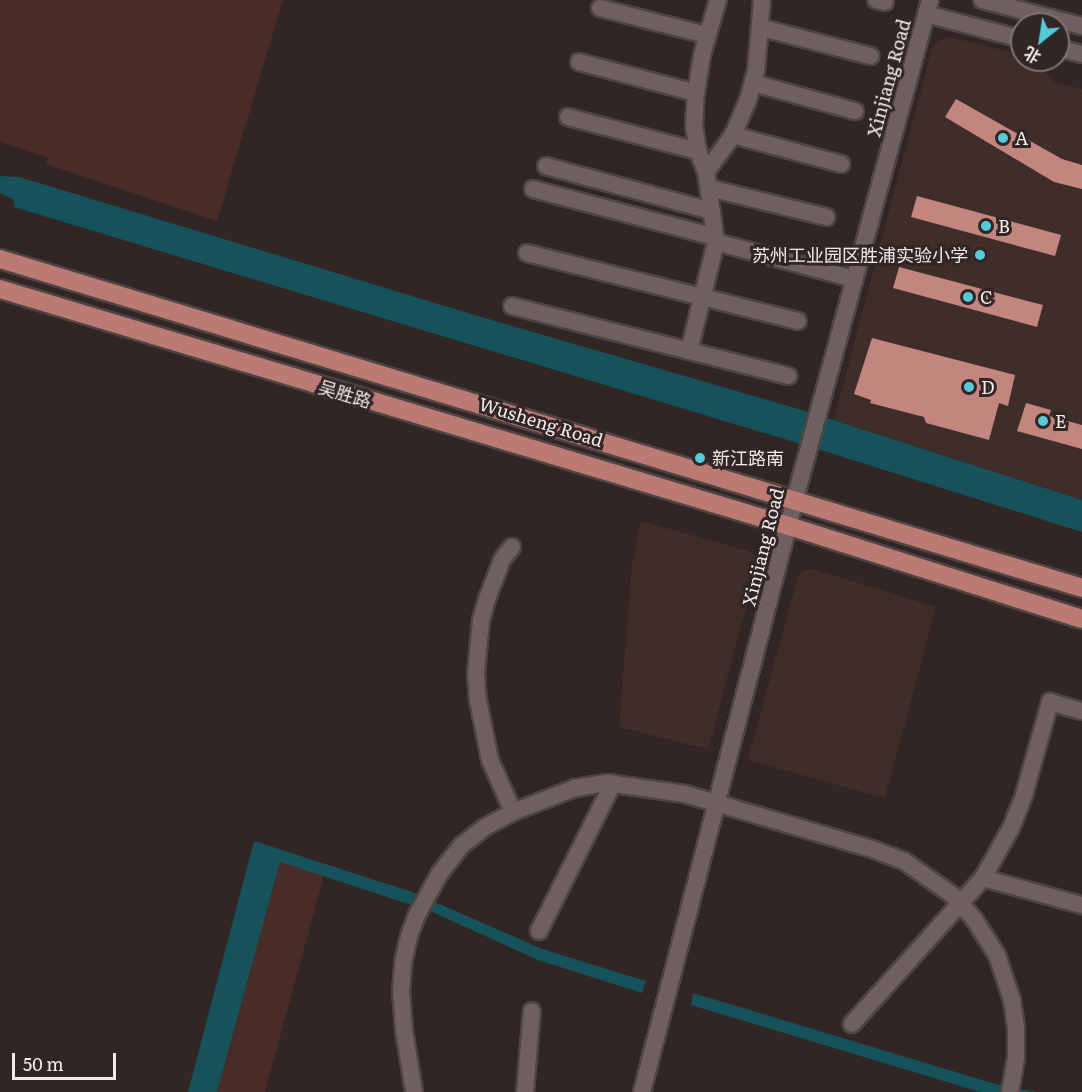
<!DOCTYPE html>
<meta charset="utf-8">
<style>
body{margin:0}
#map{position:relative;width:1082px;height:1092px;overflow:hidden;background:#322625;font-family:Literata,"Noto Sans SC",serif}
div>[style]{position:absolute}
.built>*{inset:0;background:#3f2d2a}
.green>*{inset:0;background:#492b28}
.water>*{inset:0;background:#155259}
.building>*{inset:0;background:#c2867f}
.roads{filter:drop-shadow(2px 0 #4d4443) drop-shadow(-2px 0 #4d4443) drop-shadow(0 2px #4d4443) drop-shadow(0 -2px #4d4443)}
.minor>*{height:16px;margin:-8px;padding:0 8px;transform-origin:8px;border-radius:8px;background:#6d605e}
.major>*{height:18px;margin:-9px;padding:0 9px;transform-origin:9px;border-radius:9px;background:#bc7a74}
.dots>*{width:16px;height:16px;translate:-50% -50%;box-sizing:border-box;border:3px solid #322625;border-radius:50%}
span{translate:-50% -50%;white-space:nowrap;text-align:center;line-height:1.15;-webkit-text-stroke:6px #322625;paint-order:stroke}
.street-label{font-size:18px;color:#f2eae9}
.poi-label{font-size:18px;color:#f2eae9}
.left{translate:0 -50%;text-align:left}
.right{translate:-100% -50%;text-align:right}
.north{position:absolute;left:1010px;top:12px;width:60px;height:60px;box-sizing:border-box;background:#322625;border:2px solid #7f7473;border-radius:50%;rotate:210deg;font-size:16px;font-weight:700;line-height:24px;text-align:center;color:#f2eae9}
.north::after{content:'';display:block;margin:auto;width:21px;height:27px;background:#53cbda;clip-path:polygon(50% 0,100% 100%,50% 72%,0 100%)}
.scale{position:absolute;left:12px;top:1053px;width:104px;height:27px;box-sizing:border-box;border:3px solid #f2eae9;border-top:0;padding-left:8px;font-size:18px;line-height:21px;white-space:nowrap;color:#f2eae9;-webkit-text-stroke:4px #322625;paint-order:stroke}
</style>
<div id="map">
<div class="built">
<div style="clip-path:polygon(950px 37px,1022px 55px,1022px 60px,1033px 60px,1053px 82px,1082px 89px,1082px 500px,834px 420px,932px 48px,939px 40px)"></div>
<div style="clip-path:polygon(641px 521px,748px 551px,755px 556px,758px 563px,708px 749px,619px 727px,632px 565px)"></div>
<div style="clip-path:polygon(812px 569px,936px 607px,885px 798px,748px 760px,798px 576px,804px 570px)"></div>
</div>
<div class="green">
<div style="clip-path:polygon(0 0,283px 0,217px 221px,46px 164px,48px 158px,0 142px)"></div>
<div style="clip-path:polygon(280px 861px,324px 875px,265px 1092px,217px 1092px)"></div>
</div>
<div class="water">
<div style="clip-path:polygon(0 176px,19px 177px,478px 316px,802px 410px,1082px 500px,1082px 532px,824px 451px,14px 207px,14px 200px,0 193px)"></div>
<div style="clip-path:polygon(254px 841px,412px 892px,542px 949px,646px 981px,642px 993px,538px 960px,430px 911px,280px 862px,217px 1092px,188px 1092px)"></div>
<div style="clip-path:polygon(693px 993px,999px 1085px,1037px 1092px,980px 1092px,691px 1005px)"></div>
</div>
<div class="building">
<div style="clip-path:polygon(956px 99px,1062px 159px,1082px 165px,1082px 189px,1054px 182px,945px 117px)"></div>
<div style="clip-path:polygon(917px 196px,1061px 235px,1055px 256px,911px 217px)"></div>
<div style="clip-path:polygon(899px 267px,1043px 305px,1037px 327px,893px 288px)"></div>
<div style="clip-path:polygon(872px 338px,1015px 375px,1008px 406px,999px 403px,989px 440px,926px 423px,924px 417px,870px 403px,871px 400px,854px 394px)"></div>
<div style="clip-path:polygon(1026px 403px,1051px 410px,1049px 416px,1082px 425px,1082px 449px,1017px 431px)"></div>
</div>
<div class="roads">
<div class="minor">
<div style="left:876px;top:0;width:9px;rotate:13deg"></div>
<div style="left:982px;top:0;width:103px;rotate:14.6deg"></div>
<div style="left:600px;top:8px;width:110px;rotate:14.2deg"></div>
<div style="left:926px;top:14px;width:99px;rotate:14.6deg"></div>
<div style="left:762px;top:28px;width:112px;rotate:14.5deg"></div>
<div style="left:1058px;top:48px;width:25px;rotate:14deg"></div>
<div style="left:579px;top:62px;width:121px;rotate:14.8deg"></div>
<div style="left:753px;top:83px;width:106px;rotate:15.4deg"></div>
<div style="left:568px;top:117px;width:134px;rotate:14.7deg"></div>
<div style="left:733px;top:135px;width:112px;rotate:15deg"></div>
<div style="left:546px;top:166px;width:172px;rotate:15.2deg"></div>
<div style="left:706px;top:172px;width:46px;rotate:-53.9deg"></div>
<div style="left:733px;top:135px;width:38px;rotate:-67deg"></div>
<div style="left:748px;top:100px;width:30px;rotate:-75deg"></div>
<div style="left:756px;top:71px;width:71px;rotate:-85.2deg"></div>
<div style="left:709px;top:188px;width:121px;rotate:13.9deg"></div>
<div style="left:533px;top:189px;width:188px;rotate:14.8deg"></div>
<div style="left:716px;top:242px;width:143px;rotate:15deg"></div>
<div style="left:527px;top:253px;width:279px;rotate:14.1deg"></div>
<div style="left:512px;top:306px;width:285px;rotate:14.2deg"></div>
<div style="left:689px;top:351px;width:112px;rotate:-76.1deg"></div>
<div style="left:716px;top:242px;width:71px;rotate:-98.1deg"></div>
<div style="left:706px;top:172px;width:22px;rotate:-111deg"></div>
<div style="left:698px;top:151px;width:25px;rotate:-99deg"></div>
<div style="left:694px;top:126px;width:33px;rotate:-87deg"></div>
<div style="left:696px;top:93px;width:38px;rotate:-81deg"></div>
<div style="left:702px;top:55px;width:57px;rotate:-73.8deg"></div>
<div style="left:512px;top:547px;width:16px;rotate:128deg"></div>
<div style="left:502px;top:560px;width:39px;rotate:111deg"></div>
<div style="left:488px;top:596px;width:25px;rotate:106deg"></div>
<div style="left:481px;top:620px;width:54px;rotate:95.3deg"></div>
<div style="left:476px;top:674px;width:26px;rotate:86deg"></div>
<div style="left:478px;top:700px;width:61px;rotate:78.7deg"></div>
<div style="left:490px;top:760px;width:57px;rotate:66.1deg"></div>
<div style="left:983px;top:878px;width:103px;rotate:15.3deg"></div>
<div style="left:539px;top:931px;width:165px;rotate:-63.4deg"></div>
<div style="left:852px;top:1024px;width:196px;rotate:-48.1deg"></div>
<div style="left:983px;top:878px;width:57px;rotate:-60.8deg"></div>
<div style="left:1011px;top:828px;width:35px;rotate:-68deg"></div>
<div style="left:1024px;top:795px;width:97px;rotate:-74.4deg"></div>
<div style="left:1050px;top:702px;width:33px;rotate:16deg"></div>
<div style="left:414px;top:1092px;width:63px;rotate:-99.2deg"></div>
<div style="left:404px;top:1030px;width:40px;rotate:-94.3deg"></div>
<div style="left:401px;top:990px;width:32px;rotate:-85deg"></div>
<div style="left:404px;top:958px;width:23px;rotate:-77deg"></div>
<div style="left:409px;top:936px;width:25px;rotate:-69deg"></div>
<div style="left:418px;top:913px;width:46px;rotate:-61.2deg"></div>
<div style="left:440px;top:873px;width:36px;rotate:-52deg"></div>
<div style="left:462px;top:845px;width:29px;rotate:-38deg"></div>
<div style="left:485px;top:827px;width:32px;rotate:-28deg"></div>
<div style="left:513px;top:812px;width:66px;rotate:-21.2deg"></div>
<div style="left:575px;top:788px;width:32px;rotate:-9deg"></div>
<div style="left:607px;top:783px;width:79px;rotate:8deg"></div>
<div style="left:685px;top:794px;width:198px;rotate:16.4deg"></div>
<div style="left:875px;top:850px;width:31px;rotate:21deg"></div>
<div style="left:904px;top:861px;width:57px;rotate:35.1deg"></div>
<div style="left:951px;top:894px;width:34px;rotate:47deg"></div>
<div style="left:974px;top:919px;width:43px;rotate:57.4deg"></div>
<div style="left:997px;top:955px;width:47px;rotate:71.6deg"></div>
<div style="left:1012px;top:1000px;width:28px;rotate:82deg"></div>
<div style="left:1016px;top:1028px;width:30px;rotate:90deg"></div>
<div style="left:1016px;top:1058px;width:35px;rotate:100deg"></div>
<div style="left:525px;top:1092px;width:81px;rotate:-85.1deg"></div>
<div style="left:642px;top:1092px;width:612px;rotate:-75.53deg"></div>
<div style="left:795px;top:499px;width:517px;rotate:-74.86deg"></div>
</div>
<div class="major">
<div style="left:0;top:259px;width:1131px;rotate:16.91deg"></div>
<div style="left:0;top:289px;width:824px;rotate:16.72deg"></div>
<div style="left:789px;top:526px;width:307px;rotate:17.6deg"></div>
</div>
</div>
<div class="dots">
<div style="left:1003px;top:138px;background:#53cbda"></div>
<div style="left:986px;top:226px;background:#53cbda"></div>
<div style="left:980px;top:255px;background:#53cbda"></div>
<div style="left:968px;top:297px;background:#53cbda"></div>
<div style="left:969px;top:387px;background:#53cbda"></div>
<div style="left:1043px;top:421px;background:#53cbda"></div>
<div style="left:700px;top:458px;background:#53cbda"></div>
</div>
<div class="street-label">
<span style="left:889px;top:78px;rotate:-75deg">Xinjiang Road</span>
<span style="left:345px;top:394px;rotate:17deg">吴胜路</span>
<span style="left:541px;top:422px;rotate:17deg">Wusheng Road</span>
<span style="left:763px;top:547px;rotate:-76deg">Xinjiang Road</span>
</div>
<div class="poi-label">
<span class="left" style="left:1015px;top:138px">A</span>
<span class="left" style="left:998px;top:226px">B</span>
<span class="right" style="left:968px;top:255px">苏州工业园区胜浦实验小学</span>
<span class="left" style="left:980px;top:297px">C</span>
<span class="left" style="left:981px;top:387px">D</span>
<span class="left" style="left:1055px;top:421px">E</span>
<span class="left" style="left:712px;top:458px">新江路南</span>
</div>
<div class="north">北</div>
<div class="scale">50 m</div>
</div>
